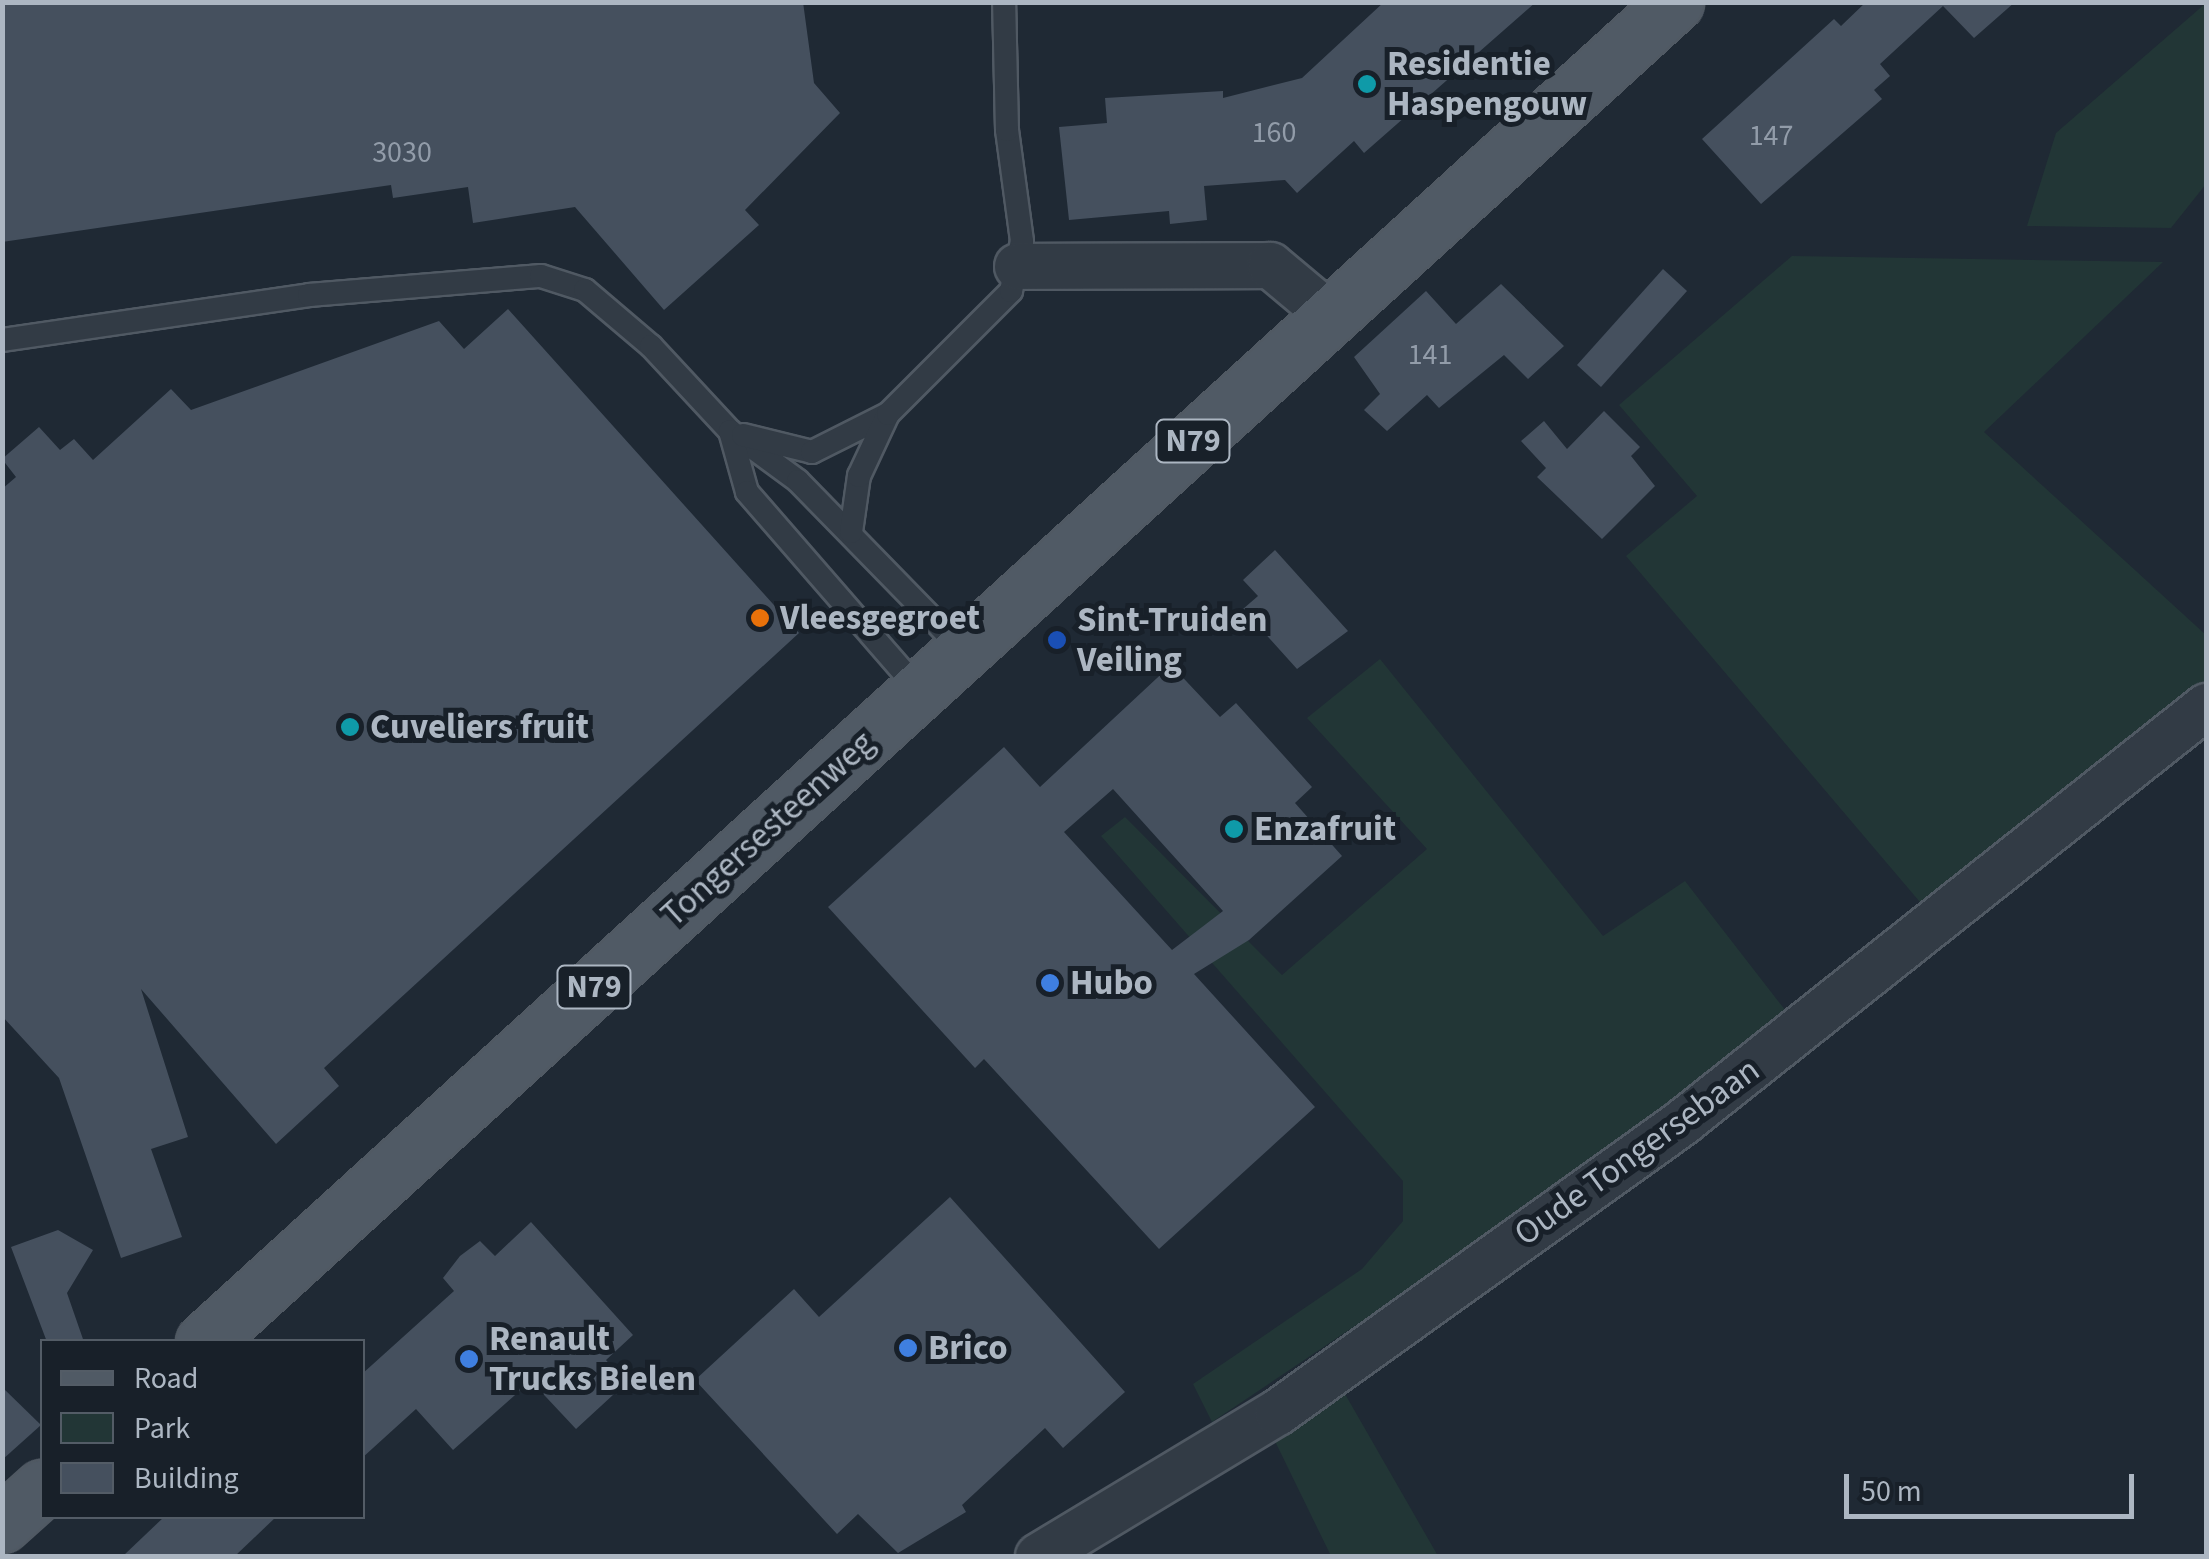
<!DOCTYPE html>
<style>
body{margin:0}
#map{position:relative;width:2209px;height:1559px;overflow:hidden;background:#1f2934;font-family:"Source Sans 3",sans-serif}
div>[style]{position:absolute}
.green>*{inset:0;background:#223636}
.building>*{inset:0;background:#45505e}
.roads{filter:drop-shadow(2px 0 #505963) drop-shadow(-2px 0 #505963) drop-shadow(0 2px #505963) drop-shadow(0 -2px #505963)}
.service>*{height:22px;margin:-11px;padding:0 11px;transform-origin:11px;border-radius:11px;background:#323b45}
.minor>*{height:45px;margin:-22.5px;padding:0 22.5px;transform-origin:22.5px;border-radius:22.5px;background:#323b45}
.primary>*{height:55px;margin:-27.5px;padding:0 27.5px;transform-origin:27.5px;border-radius:27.5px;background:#505a65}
.dots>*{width:28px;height:28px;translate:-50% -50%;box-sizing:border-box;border:5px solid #182029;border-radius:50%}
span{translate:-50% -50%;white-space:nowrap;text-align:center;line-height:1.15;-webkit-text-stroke:10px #182029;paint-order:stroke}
.number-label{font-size:30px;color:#929ca9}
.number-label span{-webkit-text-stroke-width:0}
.shield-label span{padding:2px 8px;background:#182029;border:2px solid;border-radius:8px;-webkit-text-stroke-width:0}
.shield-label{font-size:32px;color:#acb6c2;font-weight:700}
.poi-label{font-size:35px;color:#acb6c2;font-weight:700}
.left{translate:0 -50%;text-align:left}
.street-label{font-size:35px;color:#acb6c2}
.frame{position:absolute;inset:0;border:5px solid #acb6c2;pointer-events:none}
.legend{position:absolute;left:40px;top:1339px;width:325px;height:180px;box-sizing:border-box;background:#182029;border:2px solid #535c66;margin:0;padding:12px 18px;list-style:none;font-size:30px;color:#acb6c2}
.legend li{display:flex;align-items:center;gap:20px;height:50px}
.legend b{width:50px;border:2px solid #535c66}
.scale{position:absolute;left:1844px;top:1474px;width:290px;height:45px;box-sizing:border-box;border:5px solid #acb6c2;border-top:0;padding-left:12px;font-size:30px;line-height:35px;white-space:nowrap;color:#acb6c2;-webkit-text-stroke:8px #182029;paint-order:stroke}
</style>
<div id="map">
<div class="green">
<div style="clip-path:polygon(2206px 3px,2206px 184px,2171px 228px,2027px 226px,2056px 133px)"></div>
<div style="clip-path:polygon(1792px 256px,2163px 262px,1984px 432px,2206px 635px,2206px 685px,1925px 908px,1626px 556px,1697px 496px,1619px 405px)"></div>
<div style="clip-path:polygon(1380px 659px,1603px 936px,1685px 881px,1789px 1015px,1523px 1213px,1212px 1422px,1193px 1384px,1362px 1269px,1403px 1221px,1403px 1181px,1101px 836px,1125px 817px,1282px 975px,1427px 849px,1307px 718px)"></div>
<div style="clip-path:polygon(1337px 1380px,1438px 1556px,1331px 1556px,1270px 1431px)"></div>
</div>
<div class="building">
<div style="clip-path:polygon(2px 2px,803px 2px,814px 83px,840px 113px,745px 210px,759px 225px,664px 310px,575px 207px,473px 223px,468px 187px,393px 198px,391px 185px,2px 242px)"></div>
<div style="clip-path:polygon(1384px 2px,1536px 2px,1364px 153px,1354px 141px,1297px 193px,1285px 180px,1204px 186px,1207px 220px,1170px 224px,1169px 211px,1069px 220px,1059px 127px,1107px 123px,1105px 98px,1223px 91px,1223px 98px,1302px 78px)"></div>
<div style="clip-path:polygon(1866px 2px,2015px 2px,1974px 38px,1943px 6px,1880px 64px,1890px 76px,1874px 90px,1882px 99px,1761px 204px,1702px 139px,1834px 19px,1841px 26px)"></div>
<div style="clip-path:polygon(1663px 269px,1687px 291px,1601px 387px,1577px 365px)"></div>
<div style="clip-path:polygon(1501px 284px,1564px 346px,1528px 379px,1504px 355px,1439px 408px,1427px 395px,1387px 431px,1364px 410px,1380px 394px,1354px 357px,1426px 291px,1456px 324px)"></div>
<div style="clip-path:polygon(508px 309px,799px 633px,324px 1068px,339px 1086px,276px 1144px,141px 989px,188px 1137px,151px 1149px,182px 1237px,121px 1258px,59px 1078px,2px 1016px,2px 489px,16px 477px,2px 459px,39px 427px,60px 450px,74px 439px,93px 460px,171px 389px,191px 410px,439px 321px,464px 349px)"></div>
<div style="clip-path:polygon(1604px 411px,1640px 447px,1631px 456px,1655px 486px,1602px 539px,1537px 477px,1546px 468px,1521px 441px,1544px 421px,1567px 449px)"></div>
<div style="clip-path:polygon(1275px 550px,1348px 631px,1297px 669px,1243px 609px,1258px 596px,1243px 580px)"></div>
<div style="clip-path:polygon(evenodd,1171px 665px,1220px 717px,1236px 703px,1312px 787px,1295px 803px,1342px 856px,1249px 940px,1194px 974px,1315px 1107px,1159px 1249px,984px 1059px,975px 1068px,828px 907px,1004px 747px,1040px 787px,1171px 665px,1113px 789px,1223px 911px,1172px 950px,1064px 832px,1113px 789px)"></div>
<div style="clip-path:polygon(950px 1197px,1125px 1392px,1063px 1448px,1045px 1428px,962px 1505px,966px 1512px,898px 1553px,858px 1514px,837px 1534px,695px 1380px,794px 1289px,819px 1317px)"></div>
<div style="clip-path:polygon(531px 1222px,633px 1335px,606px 1360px,626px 1383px,576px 1429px,531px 1381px,453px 1450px,416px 1409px,362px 1458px,362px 1374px,454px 1291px,443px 1278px,460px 1256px,480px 1241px,495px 1256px)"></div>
<div style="clip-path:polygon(58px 1230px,93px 1250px,67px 1293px,84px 1342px,47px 1342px,11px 1247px)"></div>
<div style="clip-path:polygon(2px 1387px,41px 1425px,2px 1460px)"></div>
<div style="clip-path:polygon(165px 1516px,277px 1516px,235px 1556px,123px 1556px)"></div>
</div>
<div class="roads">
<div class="service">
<div style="left:2px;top:340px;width:310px;rotate:-8.3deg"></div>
<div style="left:309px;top:295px;width:233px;rotate:-4.7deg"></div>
<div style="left:541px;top:276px;width:46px;rotate:17.7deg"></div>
<div style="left:585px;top:290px;width:87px;rotate:40.3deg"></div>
<div style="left:651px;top:346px;width:116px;rotate:47.1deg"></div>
<div style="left:730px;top:431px;width:84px;rotate:36.3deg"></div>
<div style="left:798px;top:481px;width:236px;rotate:45.7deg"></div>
<div style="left:730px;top:431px;width:63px;rotate:74.4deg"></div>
<div style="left:747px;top:492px;width:262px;rotate:49deg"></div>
<div style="left:743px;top:435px;width:71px;rotate:13.8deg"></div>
<div style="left:812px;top:452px;width:85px;rotate:-26.6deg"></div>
<div style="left:851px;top:532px;width:57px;rotate:-81.9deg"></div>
<div style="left:859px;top:476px;width:68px;rotate:-64.9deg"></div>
<div style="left:888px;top:414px;width:174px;rotate:-45deg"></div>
<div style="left:1011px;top:291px;width:51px;rotate:-77.6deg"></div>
<div style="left:1022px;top:241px;width:112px;rotate:-97.7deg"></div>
<div style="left:1007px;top:130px;width:128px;rotate:-91.3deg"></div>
</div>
<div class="minor">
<div style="left:1017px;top:266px;width:253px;rotate:-0.2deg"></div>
<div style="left:1270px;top:265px;width:80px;rotate:39.9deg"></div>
<div style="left:1038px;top:1556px;width:279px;rotate:-31.1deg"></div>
<div style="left:1277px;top:1412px;width:500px;rotate:-35.6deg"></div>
<div style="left:1683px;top:1121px;width:668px;rotate:-38.43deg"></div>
</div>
<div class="primary">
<div style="left:204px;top:1342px;width:1990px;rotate:-42.33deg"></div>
<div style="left:2px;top:1524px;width:54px;rotate:-42deg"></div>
</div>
</div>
<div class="dots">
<div style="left:1367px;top:84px;background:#0f9aa8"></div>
<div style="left:760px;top:618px;background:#e8710a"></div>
<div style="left:1057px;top:640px;background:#1a4fb4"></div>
<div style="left:350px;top:727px;background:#0f9aa8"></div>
<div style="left:1234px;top:829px;background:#0f9aa8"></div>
<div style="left:1050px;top:983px;background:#3f7fe0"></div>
<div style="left:908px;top:1348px;background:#3f7fe0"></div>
<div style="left:469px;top:1359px;background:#3f7fe0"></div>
</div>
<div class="number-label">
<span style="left:1274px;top:133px">160</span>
<span style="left:1771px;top:136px">147</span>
<span style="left:402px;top:153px">3030</span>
<span style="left:1430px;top:355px">141</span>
</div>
<div class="shield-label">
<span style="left:1193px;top:441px">N79</span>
<span style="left:594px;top:987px">N79</span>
</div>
<div class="poi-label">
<span class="left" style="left:1387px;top:84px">Residentie<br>Haspengouw</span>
<span class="left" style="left:780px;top:618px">Vleesgegroet</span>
<span class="left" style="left:1077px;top:640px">Sint-Truiden<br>Veiling</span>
<span class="left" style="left:370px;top:727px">Cuveliers fruit</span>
<span class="left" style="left:1254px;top:829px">Enzafruit</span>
<span class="left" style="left:1070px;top:983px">Hubo</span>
<span class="left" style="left:489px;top:1359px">Renault<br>Trucks Bielen</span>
<span class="left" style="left:928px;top:1348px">Brico</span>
</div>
<div class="street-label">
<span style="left:768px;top:829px;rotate:-42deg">Tongersesteenweg</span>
<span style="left:1637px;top:1152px;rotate:-36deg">Oude Tongersebaan</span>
</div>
<div class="frame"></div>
<ul class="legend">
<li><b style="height:12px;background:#505a65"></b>Road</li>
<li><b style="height:28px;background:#223636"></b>Park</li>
<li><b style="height:28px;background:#45505e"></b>Building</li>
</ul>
<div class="scale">50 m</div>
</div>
